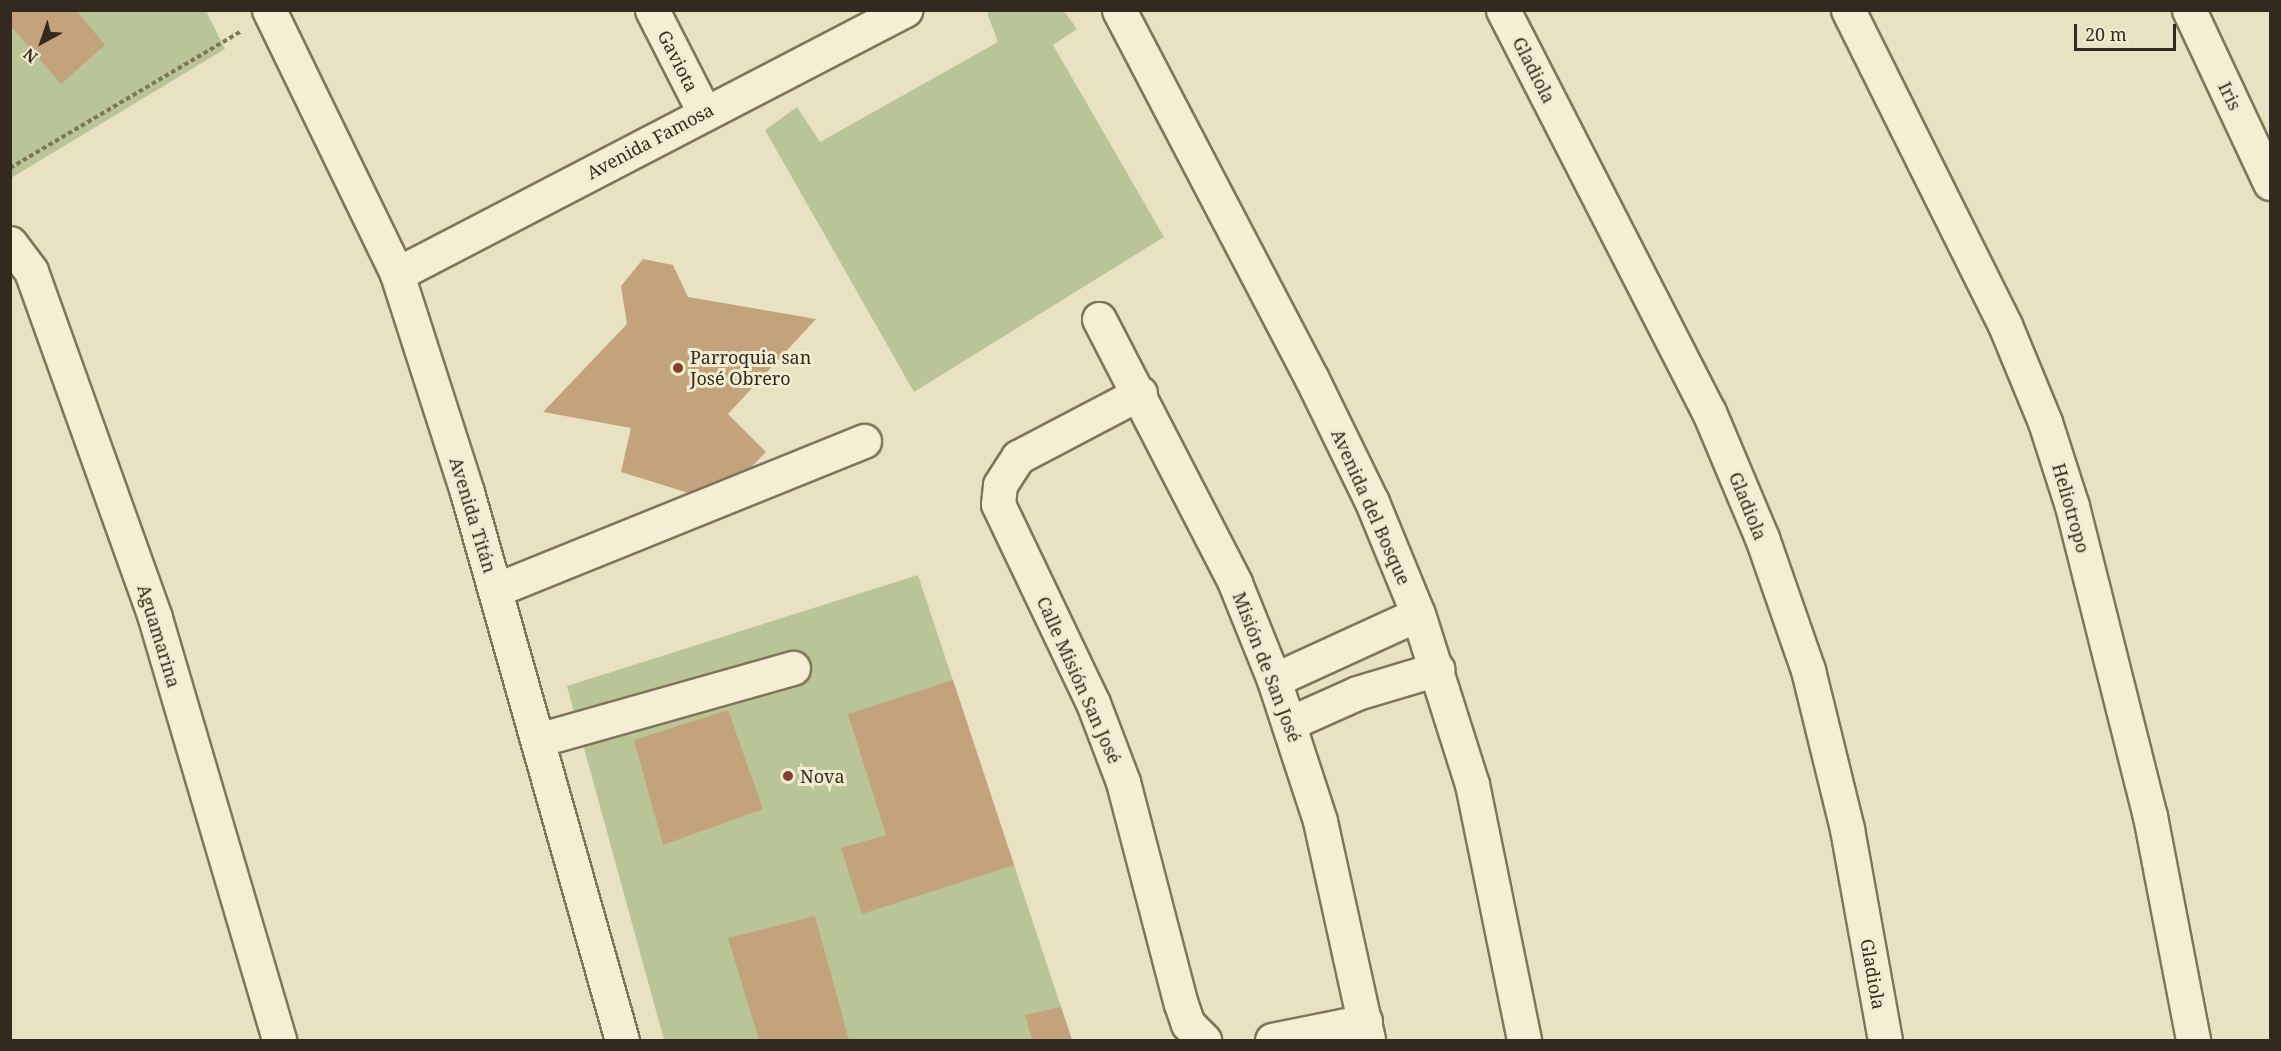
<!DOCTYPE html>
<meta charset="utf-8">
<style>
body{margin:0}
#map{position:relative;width:2281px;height:1051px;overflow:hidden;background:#e9e2c2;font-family:"Noto Serif",serif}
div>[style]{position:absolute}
.green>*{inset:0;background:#b9c597}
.building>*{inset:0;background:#c3a37b}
.path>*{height:4px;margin-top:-2px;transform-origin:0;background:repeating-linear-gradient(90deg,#80745b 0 4.5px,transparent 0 7.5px)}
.roads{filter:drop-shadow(2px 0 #80745b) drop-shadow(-2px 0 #80745b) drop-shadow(0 2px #80745b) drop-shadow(0 -2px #80745b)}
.minor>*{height:33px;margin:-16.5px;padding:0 16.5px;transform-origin:16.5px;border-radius:16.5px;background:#f4efd4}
.dots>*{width:16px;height:16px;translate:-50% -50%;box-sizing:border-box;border:3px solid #f1ecd0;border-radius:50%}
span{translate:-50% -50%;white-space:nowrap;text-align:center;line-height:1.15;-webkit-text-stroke:6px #f1ecd0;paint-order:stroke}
.street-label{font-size:18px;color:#322a1e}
.poi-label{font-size:18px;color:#322a1e}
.left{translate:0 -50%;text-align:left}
.frame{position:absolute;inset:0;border:12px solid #322a1e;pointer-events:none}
.north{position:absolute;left:12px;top:12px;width:60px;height:60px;-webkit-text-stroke:4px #f1ecd0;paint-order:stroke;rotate:220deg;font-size:16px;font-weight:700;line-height:24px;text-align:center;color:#322a1e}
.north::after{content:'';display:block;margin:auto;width:21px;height:27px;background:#322a1e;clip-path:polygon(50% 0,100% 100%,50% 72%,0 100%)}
.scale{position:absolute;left:2074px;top:24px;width:102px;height:27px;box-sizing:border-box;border:3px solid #322a1e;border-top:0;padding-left:8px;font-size:18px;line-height:21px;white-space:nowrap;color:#322a1e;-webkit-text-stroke:4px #f1ecd0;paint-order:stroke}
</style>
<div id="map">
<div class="green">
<div style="clip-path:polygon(11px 11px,206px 11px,225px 49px,11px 178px)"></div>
<div style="clip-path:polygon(993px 11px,1064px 11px,1077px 29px,1053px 45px,1164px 237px,914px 392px,765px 130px,797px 107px,820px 142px,998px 42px,987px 13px)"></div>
<div style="clip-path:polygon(918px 575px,1072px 1040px,664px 1040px,567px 686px)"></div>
</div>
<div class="building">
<div style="clip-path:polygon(10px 10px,76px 10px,105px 45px,61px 84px,10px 25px)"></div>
<div style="clip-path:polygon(643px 259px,673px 265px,688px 297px,816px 319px,728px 414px,766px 452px,730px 489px,708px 499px,621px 472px,631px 428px,543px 412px,627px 324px,621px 286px)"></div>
<div style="clip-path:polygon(953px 680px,1014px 865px,862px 914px,841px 848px,886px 835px,848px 714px)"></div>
<div style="clip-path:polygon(728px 710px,763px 809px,663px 845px,634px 740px)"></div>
<div style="clip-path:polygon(815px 916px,849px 1040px,759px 1040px,728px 938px)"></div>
<div style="clip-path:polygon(1061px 1007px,1072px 1040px,1032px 1040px,1025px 1015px)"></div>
</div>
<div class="path">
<div style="left:10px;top:168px;width:269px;rotate:-30.6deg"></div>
</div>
<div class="roads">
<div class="minor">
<div style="left:269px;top:10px;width:293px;rotate:64.1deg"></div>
<div style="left:397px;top:274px;width:229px;rotate:72.2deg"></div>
<div style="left:467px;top:492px;width:569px;rotate:74.21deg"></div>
<div style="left:652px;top:10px;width:114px;rotate:63deg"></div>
<div style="left:1119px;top:10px;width:416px;rotate:62.4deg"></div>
<div style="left:1312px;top:379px;width:137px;rotate:64deg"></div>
<div style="left:1372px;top:502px;width:121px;rotate:67.7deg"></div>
<div style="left:1418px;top:614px;width:178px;rotate:72.4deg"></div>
<div style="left:1472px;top:784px;width:261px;rotate:78.5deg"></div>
<div style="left:1503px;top:10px;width:452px;rotate:62.9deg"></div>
<div style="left:1709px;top:412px;width:137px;rotate:67.2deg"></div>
<div style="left:1762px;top:538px;width:140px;rotate:70.8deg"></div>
<div style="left:1808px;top:670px;width:164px;rotate:76.2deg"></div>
<div style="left:1847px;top:829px;width:214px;rotate:79.8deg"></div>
<div style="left:1848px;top:10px;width:352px;rotate:63.5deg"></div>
<div style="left:2005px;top:325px;width:105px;rotate:67.6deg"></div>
<div style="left:2045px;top:422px;width:88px;rotate:72.2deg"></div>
<div style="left:2072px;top:506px;width:320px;rotate:75.9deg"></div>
<div style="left:2150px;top:816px;width:228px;rotate:79.1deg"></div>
<div style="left:2189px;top:10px;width:191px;rotate:64.9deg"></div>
<div style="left:10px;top:243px;width:35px;rotate:53deg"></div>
<div style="left:31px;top:271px;width:368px;rotate:70.3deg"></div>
<div style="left:155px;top:618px;width:440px;rotate:73.6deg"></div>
<div style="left:397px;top:274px;width:573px;rotate:-27.46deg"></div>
<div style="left:1099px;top:319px;width:297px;rotate:62.7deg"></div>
<div style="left:1235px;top:583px;width:105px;rotate:68.1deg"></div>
<div style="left:1274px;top:680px;width:148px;rotate:71.9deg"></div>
<div style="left:1320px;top:821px;width:224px;rotate:77.6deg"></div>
<div style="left:1140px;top:393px;width:138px;rotate:152.3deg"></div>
<div style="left:1018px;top:457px;width:33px;rotate:123deg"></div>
<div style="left:1000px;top:485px;width:19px;rotate:96deg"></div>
<div style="left:998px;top:504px;width:221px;rotate:64.5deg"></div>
<div style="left:1093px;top:703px;width:85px;rotate:69.2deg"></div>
<div style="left:1123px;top:782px;width:229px;rotate:75.4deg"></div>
<div style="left:1181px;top:1004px;width:21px;rotate:71deg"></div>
<div style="left:1188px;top:1024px;width:23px;rotate:45deg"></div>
<div style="left:495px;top:590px;width:398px;rotate:-22deg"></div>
<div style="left:1274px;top:680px;width:158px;rotate:-24.6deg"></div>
<div style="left:1290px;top:723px;width:73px;rotate:-24.1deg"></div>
<div style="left:1357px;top:693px;width:84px;rotate:-16.7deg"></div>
<div style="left:538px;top:740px;width:265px;rotate:-15.8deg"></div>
<div style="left:1272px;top:1040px;width:95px;rotate:-11.5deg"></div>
</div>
</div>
<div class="dots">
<div style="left:678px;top:368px;background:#893d31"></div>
<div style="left:788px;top:776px;background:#893d31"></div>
</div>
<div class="street-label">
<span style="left:678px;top:61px;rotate:63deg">Gaviota</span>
<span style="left:1534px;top:70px;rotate:63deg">Gladiola</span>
<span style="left:2230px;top:96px;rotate:64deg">Iris</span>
<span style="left:650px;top:141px;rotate:-28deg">Avenida Famosa</span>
<span style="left:1748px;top:506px;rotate:68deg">Gladiola</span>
<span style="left:1371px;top:507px;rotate:66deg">Avenida del Bosque</span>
<span style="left:2071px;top:508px;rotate:74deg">Heliotropo</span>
<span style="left:473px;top:515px;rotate:73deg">Avenida Titán</span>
<span style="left:159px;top:636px;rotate:73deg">Aguamarina</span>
<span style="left:1267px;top:667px;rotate:69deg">Misión de San José</span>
<span style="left:1079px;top:680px;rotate:66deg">Calle Misión San José</span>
<span style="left:1873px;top:974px;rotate:80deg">Gladiola</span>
</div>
<div class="poi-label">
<span class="left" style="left:690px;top:368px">Parroquia san<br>José Obrero</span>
<span class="left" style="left:800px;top:776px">Nova</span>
</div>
<div class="frame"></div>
<div class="north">N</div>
<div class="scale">20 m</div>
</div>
